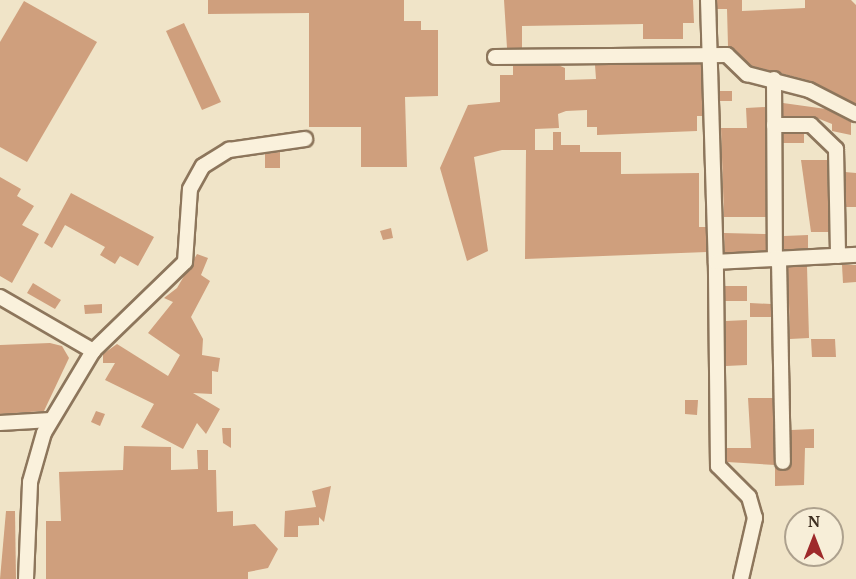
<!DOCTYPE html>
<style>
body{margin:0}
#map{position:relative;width:856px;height:579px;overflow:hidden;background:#f0e4c8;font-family:"PT Serif",serif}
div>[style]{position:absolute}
.building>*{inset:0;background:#cf9f7d}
.roads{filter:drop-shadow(2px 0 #8d765c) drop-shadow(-2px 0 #8d765c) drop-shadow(0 2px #8d765c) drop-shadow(0 -2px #8d765c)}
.street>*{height:14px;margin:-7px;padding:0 7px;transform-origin:7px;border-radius:7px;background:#faf1dc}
span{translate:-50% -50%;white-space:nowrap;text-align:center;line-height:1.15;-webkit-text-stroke:4.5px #f7eed8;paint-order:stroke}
.north{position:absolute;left:784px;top:507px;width:60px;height:60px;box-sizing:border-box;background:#f7eed8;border:2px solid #ada18e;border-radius:50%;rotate:0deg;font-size:16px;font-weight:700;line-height:24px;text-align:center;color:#3d2e20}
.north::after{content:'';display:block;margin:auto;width:21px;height:27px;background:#9e2a2b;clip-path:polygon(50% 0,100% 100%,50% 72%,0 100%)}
</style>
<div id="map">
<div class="building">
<div style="clip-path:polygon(208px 0,404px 0,404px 21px,421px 21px,421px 30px,438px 30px,438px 96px,405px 97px,407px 167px,361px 167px,361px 127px,309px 127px,309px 13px,208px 14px)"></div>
<div style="clip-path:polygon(504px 0,693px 0,694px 23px,683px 23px,683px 39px,643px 39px,643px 24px,522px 26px,522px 48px,507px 48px)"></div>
<div style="clip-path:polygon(717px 0,742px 0,742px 11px,805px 8px,805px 0,851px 0,856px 5px,856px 104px,811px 81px,752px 66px,728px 46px,727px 9px,717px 9px)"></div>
<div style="clip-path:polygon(24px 1px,97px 42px,27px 162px,0 147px,0 42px)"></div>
<div style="clip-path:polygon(184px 23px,221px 102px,202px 110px,166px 31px)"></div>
<div style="clip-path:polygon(701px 64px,703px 116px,697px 116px,697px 131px,597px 135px,597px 127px,587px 127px,587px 110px,566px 111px,558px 114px,559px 128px,535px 129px,535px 150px,553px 150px,553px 132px,561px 132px,561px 145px,580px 145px,580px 152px,621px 152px,621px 174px,699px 173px,699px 227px,706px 227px,707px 252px,525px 259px,526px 150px,502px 150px,474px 157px,488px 251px,467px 261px,440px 168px,468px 105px,500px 102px,500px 75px,513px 75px,513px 66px,558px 65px,565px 68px,565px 80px,596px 79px,595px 65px)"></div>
<div style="clip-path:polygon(720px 91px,732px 91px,732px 101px,720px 101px)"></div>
<div style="clip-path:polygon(783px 103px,826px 109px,851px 122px,851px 135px,832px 131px,832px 124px,812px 116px,783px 116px)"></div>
<div style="clip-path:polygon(765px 107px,766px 217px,724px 217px,721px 128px,747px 128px,746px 108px)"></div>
<div style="clip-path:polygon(783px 134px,804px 134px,804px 143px,783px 143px)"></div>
<div style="clip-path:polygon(280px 152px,280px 168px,265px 168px,265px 154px)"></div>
<div style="clip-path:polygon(801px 160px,827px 160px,829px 232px,811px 232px)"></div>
<div style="clip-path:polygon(845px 172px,856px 173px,856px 207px,846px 207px)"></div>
<div style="clip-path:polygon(0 177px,21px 189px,17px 196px,34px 206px,22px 225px,39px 234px,12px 283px,0 276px)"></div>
<div style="clip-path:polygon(71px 193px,154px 237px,138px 266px,120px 256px,115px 264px,100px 255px,105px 247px,65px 225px,52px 248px,44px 243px)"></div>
<div style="clip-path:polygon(391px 228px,393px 238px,383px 240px,380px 231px)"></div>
<div style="clip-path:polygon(724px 233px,766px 234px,766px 250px,725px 253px)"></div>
<div style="clip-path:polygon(808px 235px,808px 248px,784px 250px,784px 236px)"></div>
<div style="clip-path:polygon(197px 254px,208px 258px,201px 275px,210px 281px,191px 317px,203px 339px,202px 355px,220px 358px,218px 372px,212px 371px,212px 394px,193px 393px,220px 409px,206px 434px,197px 423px,183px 449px,141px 427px,154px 404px,105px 380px,115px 363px,103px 363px,103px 354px,117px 344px,168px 376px,180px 355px,148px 333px,173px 302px,164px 298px,177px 288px)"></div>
<div style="clip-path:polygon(842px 265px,856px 265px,856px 282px,843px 283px)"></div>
<div style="clip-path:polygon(807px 266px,809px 338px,790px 339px,788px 267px)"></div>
<div style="clip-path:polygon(33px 283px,61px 300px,55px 309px,27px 293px)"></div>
<div style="clip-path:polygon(725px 286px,747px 286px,747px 301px,725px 301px)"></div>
<div style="clip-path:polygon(750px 303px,771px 304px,771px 317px,750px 317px)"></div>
<div style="clip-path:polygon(102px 304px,102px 313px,85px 314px,84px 305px)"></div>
<div style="clip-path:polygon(747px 320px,747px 365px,726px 366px,726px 321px)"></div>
<div style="clip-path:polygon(811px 339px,835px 339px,836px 357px,812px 357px)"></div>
<div style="clip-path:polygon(50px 343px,62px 346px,69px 358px,44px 411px,0 414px,0 345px)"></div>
<div style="clip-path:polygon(748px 398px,773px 398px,775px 465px,727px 462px,727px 448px,751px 448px)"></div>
<div style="clip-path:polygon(685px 400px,698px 400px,697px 415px,685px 414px)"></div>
<div style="clip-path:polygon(96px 411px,105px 414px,100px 426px,91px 422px)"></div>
<div style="clip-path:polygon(222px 428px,231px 428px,231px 448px,223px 443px)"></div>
<div style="clip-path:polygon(814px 429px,814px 448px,805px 448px,804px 485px,775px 486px,775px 466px,783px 471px,791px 466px,791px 430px)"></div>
<div style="clip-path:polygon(124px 446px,171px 447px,171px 470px,198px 469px,197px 450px,208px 450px,208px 470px,216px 470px,217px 512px,233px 511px,233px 526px,255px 524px,278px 549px,268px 568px,248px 572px,248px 579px,46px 579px,46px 521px,61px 521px,59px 472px,123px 470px)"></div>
<div style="clip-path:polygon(331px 486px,324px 522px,319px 517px,319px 525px,298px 526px,298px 537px,284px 537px,285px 511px,316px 507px,312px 491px)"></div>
<div style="clip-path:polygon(6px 511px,15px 511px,16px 579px,0 579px)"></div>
</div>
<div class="roads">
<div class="street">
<div style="left:708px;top:0;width:262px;rotate:88.3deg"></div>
<div style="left:495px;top:57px;width:232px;rotate:-0.5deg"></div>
<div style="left:727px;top:55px;width:28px;rotate:44deg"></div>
<div style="left:747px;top:74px;width:64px;rotate:14.5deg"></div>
<div style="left:809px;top:90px;width:53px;rotate:27.1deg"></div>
<div style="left:774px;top:79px;width:181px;rotate:89.7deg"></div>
<div style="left:774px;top:125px;width:37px"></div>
<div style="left:811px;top:125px;width:35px;rotate:44deg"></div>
<div style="left:836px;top:149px;width:107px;rotate:88.9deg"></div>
<div style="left:779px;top:260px;width:202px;rotate:88.9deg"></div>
<div style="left:0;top:297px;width:108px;rotate:30.1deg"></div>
<div style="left:0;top:423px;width:51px;rotate:-3.4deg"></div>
<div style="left:26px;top:579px;width:97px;rotate:-87.6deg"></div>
<div style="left:30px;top:482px;width:51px;rotate:-74.1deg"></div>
<div style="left:44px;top:433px;width:96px;rotate:-59.1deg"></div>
<div style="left:93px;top:351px;width:128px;rotate:-44.1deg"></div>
<div style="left:185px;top:262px;width:73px;rotate:-86.1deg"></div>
<div style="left:190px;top:189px;width:26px;rotate:-61deg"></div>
<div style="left:203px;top:166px;width:31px;rotate:-32deg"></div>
<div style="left:229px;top:150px;width:77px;rotate:-8.2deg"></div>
<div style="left:741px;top:579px;width:63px;rotate:-77.1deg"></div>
<div style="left:755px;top:518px;width:22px;rotate:-106deg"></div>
<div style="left:749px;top:497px;width:44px;rotate:-135deg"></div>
<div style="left:718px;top:466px;width:204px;rotate:-90.6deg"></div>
<div style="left:716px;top:262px;width:140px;rotate:-2.9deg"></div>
</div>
</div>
<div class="north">N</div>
</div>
